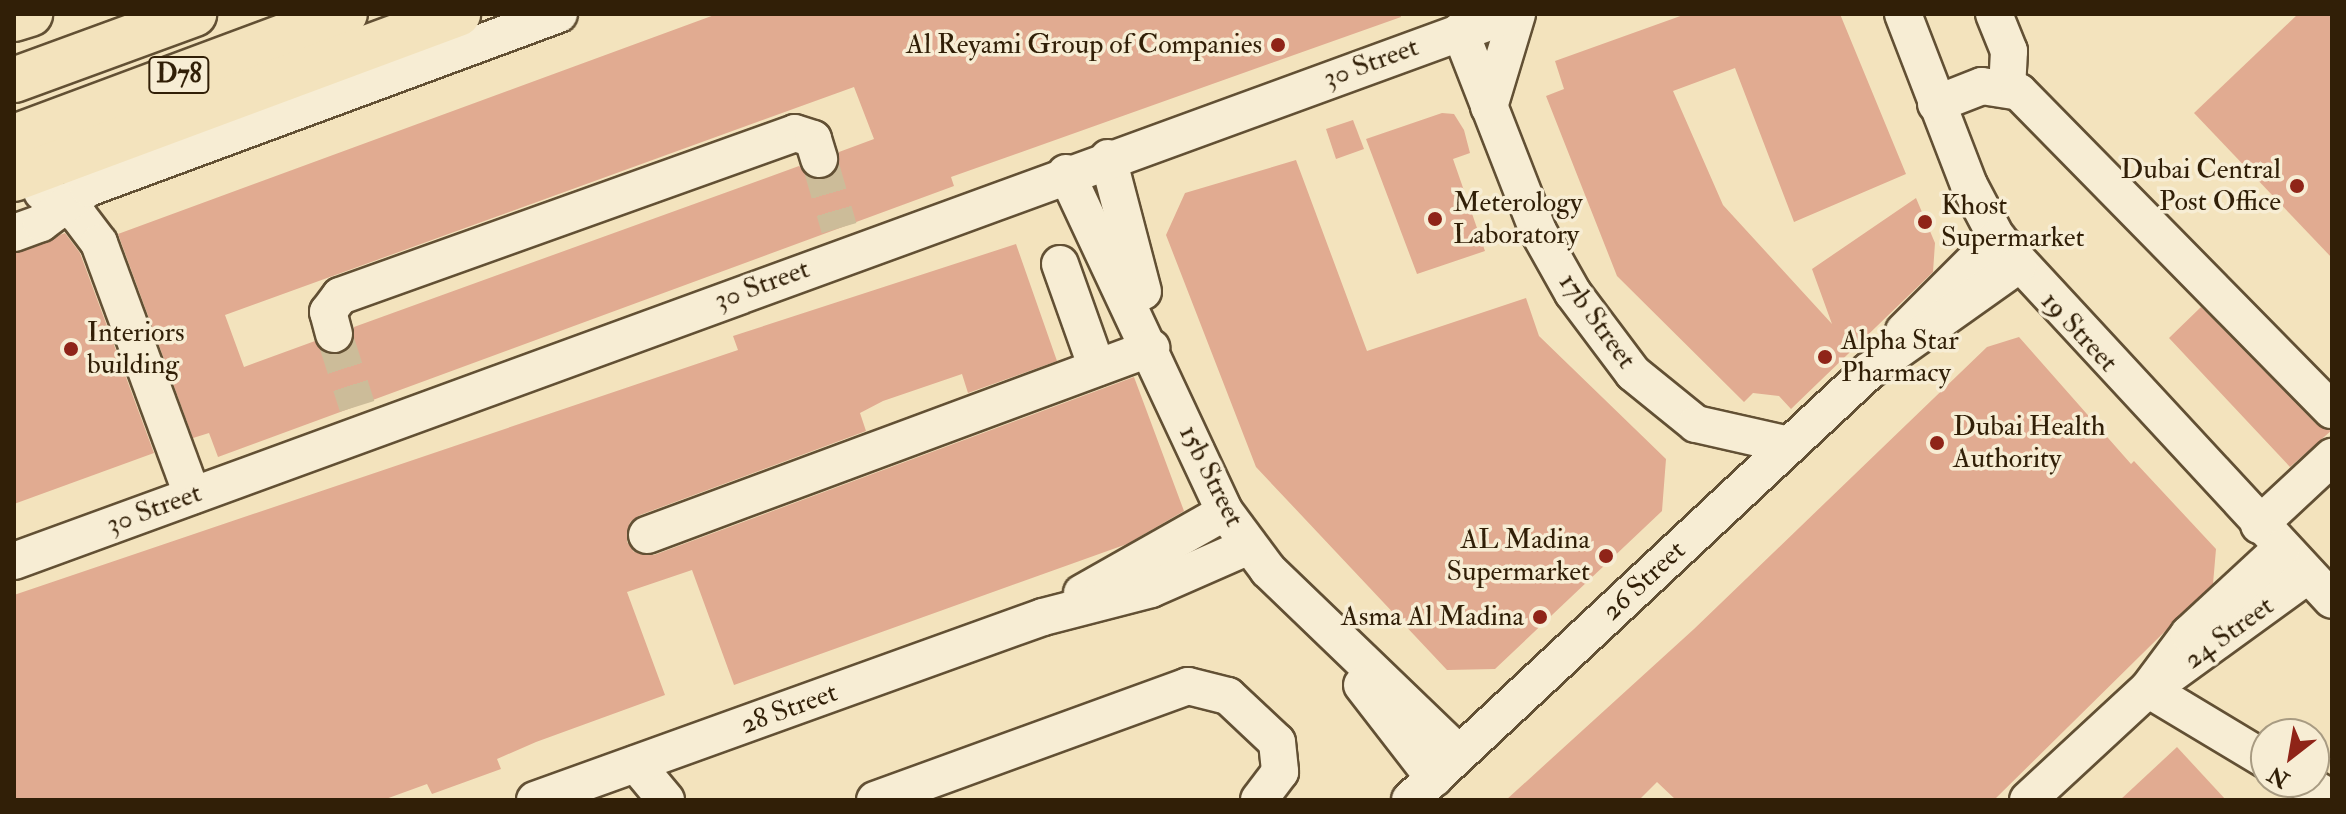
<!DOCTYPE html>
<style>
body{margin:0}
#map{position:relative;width:2346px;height:814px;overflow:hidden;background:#f3e3bd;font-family:"IM FELL Double Pica",serif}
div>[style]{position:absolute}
.building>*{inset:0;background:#e1ab91}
.minor-tunnel>*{height:36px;margin-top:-18px;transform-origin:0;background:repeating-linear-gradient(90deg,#ccbc99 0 36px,transparent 0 54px)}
.roads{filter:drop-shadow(2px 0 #625034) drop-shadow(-2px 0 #625034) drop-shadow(0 2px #625034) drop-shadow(0 -2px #625034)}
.minor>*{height:36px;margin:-18px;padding:0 18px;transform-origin:18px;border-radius:18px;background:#f7edd4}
.major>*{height:44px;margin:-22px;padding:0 22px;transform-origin:22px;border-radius:22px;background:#f3e3bd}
.dots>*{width:22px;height:22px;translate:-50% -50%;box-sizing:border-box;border:4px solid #f7edd4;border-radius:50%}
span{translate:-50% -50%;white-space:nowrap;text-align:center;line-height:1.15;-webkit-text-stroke:7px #f7edd4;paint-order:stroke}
.shield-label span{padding:2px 6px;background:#f7edd4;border:2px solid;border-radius:6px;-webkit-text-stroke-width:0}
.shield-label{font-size:26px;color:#311f07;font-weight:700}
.poi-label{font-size:28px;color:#311f07}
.right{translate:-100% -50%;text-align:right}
.left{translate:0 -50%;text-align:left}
.street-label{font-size:28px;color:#311f07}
.frame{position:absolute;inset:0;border:16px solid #311f07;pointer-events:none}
.north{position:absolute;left:2250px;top:718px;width:80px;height:80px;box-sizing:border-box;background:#f7edd4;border:2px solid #a89b82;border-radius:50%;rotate:211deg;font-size:22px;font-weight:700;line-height:32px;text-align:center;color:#311f07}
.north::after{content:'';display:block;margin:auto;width:28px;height:36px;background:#8f2418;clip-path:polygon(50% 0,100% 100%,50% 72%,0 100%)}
</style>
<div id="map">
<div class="building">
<div style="clip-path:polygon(evenodd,717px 14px,1400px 14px,1401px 17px,951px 177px,954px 186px,218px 457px,209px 433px,193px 438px,118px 234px,717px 14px,854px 87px,874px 139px,839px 152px,839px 165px,826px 179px,813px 179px,799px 166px,354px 327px,354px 340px,340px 354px,328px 354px,315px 341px,244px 367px,225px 315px,854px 87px)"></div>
<div style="clip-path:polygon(1686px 14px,1840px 14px,1906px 174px,1794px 222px,1735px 68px,1673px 91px,1723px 205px,1832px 324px,1812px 269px,1916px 198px,1935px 243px,1933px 272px,1791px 409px,1779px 396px,1753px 393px,1744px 402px,1617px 276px,1546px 96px,1564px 89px,1555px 61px)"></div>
<div style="clip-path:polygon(2298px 14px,2332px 14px,2332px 258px,2194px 113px)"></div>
<div style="clip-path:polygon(1442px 113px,1454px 114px,1464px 130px,1470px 153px,1453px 159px,1485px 251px,1417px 274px,1366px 139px)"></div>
<div style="clip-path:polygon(1353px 120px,1364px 149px,1336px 159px,1326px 129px)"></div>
<div style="clip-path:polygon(1296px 160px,1367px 351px,1526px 298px,1539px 336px,1666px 459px,1662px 511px,1495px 669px,1447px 670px,1256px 467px,1166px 235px,1185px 193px)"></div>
<div style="clip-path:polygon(65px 233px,80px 253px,154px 453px,14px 504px,14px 253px)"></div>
<div style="clip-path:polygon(1016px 244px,1057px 361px,968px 393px,962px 374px,883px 401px,860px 413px,866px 431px,640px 515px,630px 522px,627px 542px,634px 552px,654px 555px,1134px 377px,1184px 511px,1127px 544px,734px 685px,692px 570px,627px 592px,665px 695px,536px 742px,497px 759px,501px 769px,432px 794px,427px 784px,383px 800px,14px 800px,14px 595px,738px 350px,733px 336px)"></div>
<div style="clip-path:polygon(2201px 307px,2317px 425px,2332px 430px,2290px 467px,2169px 338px)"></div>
<div style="clip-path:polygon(2019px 337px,2131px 464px,2134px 461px,2216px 549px,2213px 584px,1994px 800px,1676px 800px,1657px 782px,1639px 800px,1506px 800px,1694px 629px,1987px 347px)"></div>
<div style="clip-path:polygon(2177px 747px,2226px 800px,2120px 800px)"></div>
</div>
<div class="minor-tunnel">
<div style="left:819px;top:159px;width:72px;rotate:73.8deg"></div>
<div style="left:334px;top:334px;width:76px;rotate:72.3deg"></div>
</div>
<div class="roads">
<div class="minor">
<div style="left:1903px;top:14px;width:183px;rotate:68.9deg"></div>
<div style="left:1969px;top:185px;width:60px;rotate:62.2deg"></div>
<div style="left:1997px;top:238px;width:493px;rotate:47.2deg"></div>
<div style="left:1994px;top:14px;width:40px;rotate:68deg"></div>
<div style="left:2009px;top:51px;width:36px;rotate:93deg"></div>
<div style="left:1460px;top:31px;width:215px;rotate:68.7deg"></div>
<div style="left:1538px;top:231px;width:71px;rotate:60.6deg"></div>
<div style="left:1573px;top:293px;width:100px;rotate:53.1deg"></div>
<div style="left:1633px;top:373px;width:81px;rotate:39deg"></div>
<div style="left:1696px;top:424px;width:95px;rotate:12.7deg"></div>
<div style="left:1936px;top:104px;width:49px;rotate:-21.4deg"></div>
<div style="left:1982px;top:86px;width:37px;rotate:9deg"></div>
<div style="left:2019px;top:92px;width:446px;rotate:45.5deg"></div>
<div style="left:1489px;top:107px;width:97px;rotate:-73.2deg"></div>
<div style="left:1108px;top:158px;width:138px;rotate:75.3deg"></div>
<div style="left:1066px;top:173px;width:374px;rotate:64.9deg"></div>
<div style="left:1225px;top:512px;width:72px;rotate:53.4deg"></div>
<div style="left:1268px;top:570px;width:265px;rotate:43.9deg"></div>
<div style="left:42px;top:192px;width:43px;rotate:32.6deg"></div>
<div style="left:78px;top:215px;width:35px;rotate:53deg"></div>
<div style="left:99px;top:243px;width:269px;rotate:69.7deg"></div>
<div style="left:14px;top:233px;width:29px;rotate:-20deg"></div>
<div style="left:41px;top:223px;width:59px;rotate:-36.7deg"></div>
<div style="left:88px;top:188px;width:502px;rotate:-20.28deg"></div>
<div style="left:1060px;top:264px;width:110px;rotate:70.4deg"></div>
<div style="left:1904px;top:331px;width:132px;rotate:-45deg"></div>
<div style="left:334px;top:334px;width:23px;rotate:-105deg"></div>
<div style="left:328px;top:312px;width:20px;rotate:-53deg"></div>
<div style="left:340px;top:296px;width:483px;rotate:-19.7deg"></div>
<div style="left:795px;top:133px;width:19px;rotate:18deg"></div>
<div style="left:813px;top:139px;width:21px;rotate:73deg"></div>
<div style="left:2259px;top:525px;width:100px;rotate:-43deg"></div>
<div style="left:647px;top:535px;width:538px;rotate:-20.36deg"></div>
<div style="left:14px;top:561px;width:1594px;rotate:-20.07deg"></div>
<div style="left:1082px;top:593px;width:164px;rotate:-29.5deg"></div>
<div style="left:2173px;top:673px;width:167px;rotate:-36deg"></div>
<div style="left:1362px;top:685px;width:118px;rotate:52.3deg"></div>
<div style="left:2148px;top:689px;width:138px;rotate:31deg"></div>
<div style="left:636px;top:764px;width:47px;rotate:50.2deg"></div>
<div style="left:2303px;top:782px;width:34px;rotate:30deg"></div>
<div style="left:535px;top:800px;width:540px;rotate:-19.81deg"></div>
<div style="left:1043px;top:617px;width:112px;rotate:-14.5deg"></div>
<div style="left:1151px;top:589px;width:107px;rotate:-23.7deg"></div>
<div style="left:875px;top:800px;width:333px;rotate:-20deg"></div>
<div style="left:1188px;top:686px;width:41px;rotate:14deg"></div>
<div style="left:1228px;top:696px;width:67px;rotate:43.2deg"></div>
<div style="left:1277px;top:742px;width:30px;rotate:84deg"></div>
<div style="left:1280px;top:772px;width:35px;rotate:127deg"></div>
<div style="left:1410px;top:800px;width:628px;rotate:-43.07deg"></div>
<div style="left:1869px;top:371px;width:183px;rotate:-35.4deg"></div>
<div style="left:2028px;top:800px;width:163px;rotate:-42.8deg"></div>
<div style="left:2148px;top:689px;width:69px;rotate:-53.3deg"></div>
<div style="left:2189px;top:634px;width:127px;rotate:-42.8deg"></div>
</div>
<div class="major">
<div style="left:14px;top:19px;width:17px;rotate:-17deg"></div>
<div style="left:14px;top:80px;width:192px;rotate:-20.1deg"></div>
<div style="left:14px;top:137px;width:353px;rotate:-20.4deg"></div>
<div style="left:14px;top:179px;width:474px;rotate:-20.4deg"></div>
</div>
</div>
<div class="dots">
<div style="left:1278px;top:45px;background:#8f2418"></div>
<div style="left:2297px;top:186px;background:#8f2418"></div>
<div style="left:1435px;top:219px;background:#8f2418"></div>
<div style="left:1925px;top:222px;background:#8f2418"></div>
<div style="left:71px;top:349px;background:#8f2418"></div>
<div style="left:1825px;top:357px;background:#8f2418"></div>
<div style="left:1937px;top:443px;background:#8f2418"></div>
<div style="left:1606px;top:556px;background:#8f2418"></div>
<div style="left:1540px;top:617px;background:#8f2418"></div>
</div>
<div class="shield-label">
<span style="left:179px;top:75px">D78</span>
</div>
<div class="poi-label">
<span class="right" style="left:1262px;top:45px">Al Reyami Group of Companies</span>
<span class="right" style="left:2281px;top:186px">Dubai Central<br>Post Office</span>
<span class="left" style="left:1453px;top:219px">Meterology<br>Laboratory</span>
<span class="left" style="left:1941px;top:222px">Khost<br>Supermarket</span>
<span class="left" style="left:87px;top:349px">Interiors<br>building</span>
<span class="left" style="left:1841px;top:357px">Alpha Star<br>Pharmacy</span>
<span class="left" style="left:1953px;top:443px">Dubai Health<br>Authority</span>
<span class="right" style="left:1590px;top:556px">AL Madina<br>Supermarket</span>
<span class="right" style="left:1524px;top:617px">Asma Al Madina</span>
</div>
<div class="street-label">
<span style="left:1371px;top:63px;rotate:-20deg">30 Street</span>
<span style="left:762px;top:285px;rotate:-20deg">30 Street</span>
<span style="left:1597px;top:321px;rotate:54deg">17b Street</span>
<span style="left:2079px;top:332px;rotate:47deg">19 Street</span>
<span style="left:1211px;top:476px;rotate:63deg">15b Street</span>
<span style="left:154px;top:509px;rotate:-20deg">30 Street</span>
<span style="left:1644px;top:581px;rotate:-43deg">26 Street</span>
<span style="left:2229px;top:633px;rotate:-36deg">24 Street</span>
<span style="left:789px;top:709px;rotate:-20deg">28 Street</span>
</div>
<div class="frame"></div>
<div class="north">N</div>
</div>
